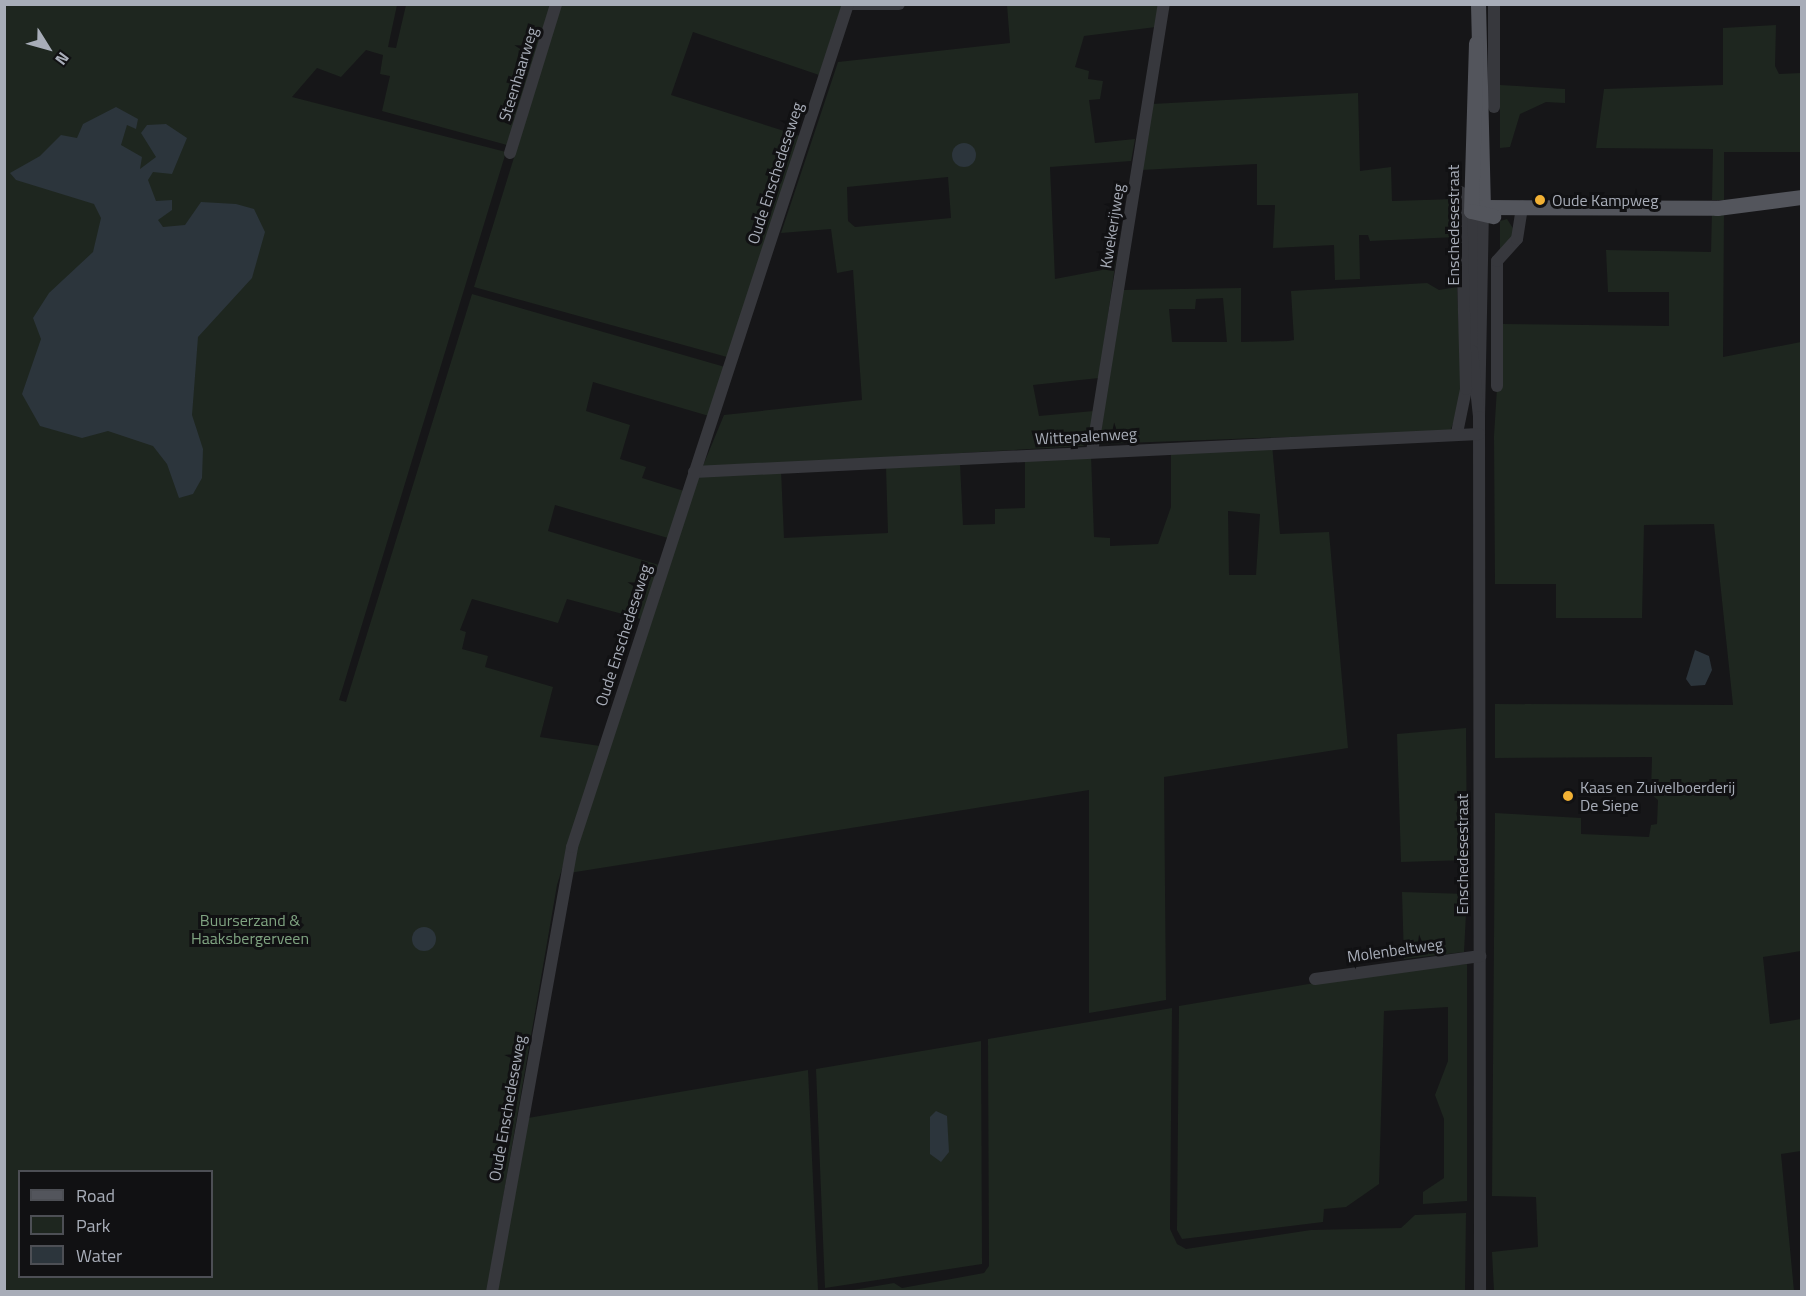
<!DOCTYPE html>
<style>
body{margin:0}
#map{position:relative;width:1806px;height:1296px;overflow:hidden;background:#161618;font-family:"Titillium Web",sans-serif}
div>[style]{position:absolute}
.green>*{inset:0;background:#1e261f}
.water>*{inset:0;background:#2c353c}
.round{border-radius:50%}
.minor>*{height:12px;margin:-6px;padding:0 6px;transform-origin:6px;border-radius:6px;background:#37383d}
.major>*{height:15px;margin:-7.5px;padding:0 7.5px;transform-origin:7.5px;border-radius:7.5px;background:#53555c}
.dots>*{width:16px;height:16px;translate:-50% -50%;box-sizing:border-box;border:3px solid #111113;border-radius:50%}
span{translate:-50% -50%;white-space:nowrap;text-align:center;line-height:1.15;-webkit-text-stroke:6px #111113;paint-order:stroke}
.street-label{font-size:16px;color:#a8adb8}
.poi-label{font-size:16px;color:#a8adb8}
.left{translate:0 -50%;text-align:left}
.park-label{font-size:16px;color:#7fa381}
.frame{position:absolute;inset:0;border:6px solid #a8adb8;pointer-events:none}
.legend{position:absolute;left:18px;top:1170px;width:195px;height:108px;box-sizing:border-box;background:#111113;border:2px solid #4d4f55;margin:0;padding:8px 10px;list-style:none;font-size:18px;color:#a8adb8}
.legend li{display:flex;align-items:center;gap:12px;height:30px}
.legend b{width:30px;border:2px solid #4d4f55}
.north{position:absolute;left:18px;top:18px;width:60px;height:60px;-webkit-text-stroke:4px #111113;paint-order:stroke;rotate:127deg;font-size:16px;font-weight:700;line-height:24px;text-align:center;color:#a8adb8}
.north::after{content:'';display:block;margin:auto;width:21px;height:27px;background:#a8adb8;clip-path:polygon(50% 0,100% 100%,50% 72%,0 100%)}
</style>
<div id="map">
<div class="green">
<div style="clip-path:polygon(evenodd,4px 5px,397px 5px,388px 47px,396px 48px,406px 5px,551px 5px,507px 145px,382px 111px,390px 76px,380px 74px,383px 55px,366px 50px,341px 77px,317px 68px,292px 97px,506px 152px,339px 700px,346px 702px,472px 294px,725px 367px,709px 416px,593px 382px,586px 411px,630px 425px,620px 459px,646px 467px,642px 478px,684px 491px,668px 538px,555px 505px,548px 531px,659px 565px,641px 619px,567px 599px,558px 623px,472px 599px,460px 630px,466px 632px,462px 649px,488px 656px,485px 667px,553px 687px,540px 737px,600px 746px,557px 885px,487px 1291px,5px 1291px,4px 5px,20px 1172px,212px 1172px,212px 1276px,20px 1276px,20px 1172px)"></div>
<div style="clip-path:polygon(561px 5px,842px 5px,819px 75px,693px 32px,671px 95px,800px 136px,727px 357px,474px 287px)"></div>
<div style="clip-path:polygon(evenodd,1007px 5px,1159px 5px,1156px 27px,1084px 36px,1075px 67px,1089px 71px,1088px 79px,1103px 81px,1100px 99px,1089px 100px,1095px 143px,1135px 139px,1131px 161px,1050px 167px,1055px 279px,1102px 270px,1108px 255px,1117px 252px,1099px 378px,1033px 385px,1039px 416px,1094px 411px,1089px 441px,1083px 446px,702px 468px,724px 415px,862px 400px,853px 270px,837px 273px,831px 229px,781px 233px,838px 62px,1010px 43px,1007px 5px,948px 177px,951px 218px,855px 227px,848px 221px,847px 187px,948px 177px)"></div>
<div style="clip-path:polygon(1776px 25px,1775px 66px,1779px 74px,1801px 73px,1801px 152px,1724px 152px,1724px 200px,1712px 200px,1713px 149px,1596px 148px,1604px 89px,1723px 85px,1723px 28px)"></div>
<div style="clip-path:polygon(1500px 85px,1565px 89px,1565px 103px,1546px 102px,1520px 114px,1510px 147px,1500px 148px)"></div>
<div style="clip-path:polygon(1358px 93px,1360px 171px,1391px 167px,1392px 201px,1457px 199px,1456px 237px,1370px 241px,1368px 235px,1359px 235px,1360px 279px,1335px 280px,1334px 245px,1273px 248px,1275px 205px,1257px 205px,1257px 164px,1141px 170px,1152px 104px)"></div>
<div style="clip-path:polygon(1712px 211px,1724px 211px,1723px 357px,1801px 342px,1801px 951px,1763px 957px,1770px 1024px,1801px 1019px,1801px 1151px,1781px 1154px,1794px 1291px,1494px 1291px,1492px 1252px,1538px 1247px,1536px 1197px,1492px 1196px,1495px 813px,1581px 818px,1581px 834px,1649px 837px,1651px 825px,1657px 824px,1658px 800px,1651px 794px,1652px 757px,1495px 758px,1495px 704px,1733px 705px,1714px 524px,1644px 525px,1642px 618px,1556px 618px,1556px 584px,1495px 584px,1494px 436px,1501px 324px,1669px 326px,1669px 292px,1608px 292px,1606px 250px,1711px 252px)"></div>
<div style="clip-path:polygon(1507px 219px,1516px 233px,1500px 255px,1500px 221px)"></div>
<div style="clip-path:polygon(evenodd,1427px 283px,1439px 290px,1457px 287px,1461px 375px,1459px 409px,1450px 431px,1099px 444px,1122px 290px,1241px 288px,1241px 342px,1288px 341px,1294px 340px,1291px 291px,1427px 283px,1223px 298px,1227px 342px,1172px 342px,1169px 309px,1195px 309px,1196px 299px,1223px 298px)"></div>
<div style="clip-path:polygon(evenodd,1272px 444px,1280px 534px,1329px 532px,1348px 748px,1164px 777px,1166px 1000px,1089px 1013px,1089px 790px,569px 873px,699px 476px,781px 470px,784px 538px,888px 533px,886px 467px,960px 464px,963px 525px,995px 524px,995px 509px,1025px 508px,1025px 458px,1091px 455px,1094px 537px,1110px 538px,1110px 546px,1158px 544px,1171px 507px,1171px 450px,1272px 444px,1228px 511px,1260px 514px,1256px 575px,1229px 575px,1228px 511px)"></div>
<div style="clip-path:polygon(1466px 728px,1467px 860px,1401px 862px,1397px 734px)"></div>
<div style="clip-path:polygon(1402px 892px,1467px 894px,1464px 952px,1404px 959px)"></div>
<div style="clip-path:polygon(1467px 964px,1467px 1201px,1423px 1204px,1423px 1192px,1444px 1178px,1444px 1119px,1435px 1095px,1448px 1061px,1448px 1007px,1384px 1011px,1379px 1184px,1346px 1207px,1324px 1209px,1323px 1222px,1182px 1239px,1177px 1230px,1179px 1006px,1392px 970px)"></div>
<div style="clip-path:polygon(1172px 1008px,1170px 1229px,1177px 1244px,1186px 1249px,1311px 1230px,1401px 1228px,1415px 1215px,1466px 1213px,1465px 1291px,847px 1291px,894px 1283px,902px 1288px,984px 1273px,989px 1266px,988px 1039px)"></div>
<div style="clip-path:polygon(981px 1041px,982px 1264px,825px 1288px,816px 1069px)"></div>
<div style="clip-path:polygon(808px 1070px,818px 1290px,497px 1292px,528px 1118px)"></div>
</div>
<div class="water">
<div style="clip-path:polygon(116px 107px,138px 119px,136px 129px,127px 125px,121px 145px,142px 157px,140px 169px,156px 157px,141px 133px,147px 125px,166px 124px,187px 138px,172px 174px,153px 172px,148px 180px,156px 201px,172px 200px,172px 210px,158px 220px,163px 227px,185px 225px,201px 202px,236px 204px,254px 209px,265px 232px,252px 278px,198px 337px,192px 415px,203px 449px,202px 478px,193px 494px,179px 498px,167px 464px,153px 446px,108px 431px,82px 438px,40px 426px,22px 394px,41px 339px,33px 318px,49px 293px,93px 252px,101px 218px,94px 204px,16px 180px,10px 173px,40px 156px,61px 135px,77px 138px,83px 124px)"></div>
<div class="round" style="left:952px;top:143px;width:24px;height:24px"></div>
<div style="clip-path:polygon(1695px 650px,1709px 656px,1712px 670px,1705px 685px,1691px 686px,1686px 679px)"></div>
<div class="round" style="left:412px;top:927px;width:24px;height:24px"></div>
<div style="clip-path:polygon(936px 1111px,947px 1116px,949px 1152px,941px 1162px,930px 1154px,930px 1117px)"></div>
</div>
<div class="minor">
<div style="left:851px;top:4px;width:48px"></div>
<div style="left:1494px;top:107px;width:103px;rotate:-90deg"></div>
<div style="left:510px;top:153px;width:156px;rotate:-72.8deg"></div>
<div style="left:1497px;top:386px;width:125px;rotate:-90deg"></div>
<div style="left:1497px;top:261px;width:30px;rotate:-48deg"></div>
<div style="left:1517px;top:239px;width:33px;rotate:-81deg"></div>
<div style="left:1479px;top:417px;width:210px;rotate:-88.9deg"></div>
<div style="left:1483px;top:207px;width:13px;rotate:162deg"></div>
<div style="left:1471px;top:211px;width:140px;rotate:89.6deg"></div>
<div style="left:1472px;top:351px;width:66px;rotate:83.9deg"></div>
<div style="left:1479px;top:417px;width:875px;rotate:89.93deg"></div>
<div style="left:1457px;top:433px;width:45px;rotate:-78.4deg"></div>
<div style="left:1466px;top:389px;width:197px;rotate:-91.5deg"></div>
<div style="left:1092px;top:452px;width:454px;rotate:-80.9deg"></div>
<div style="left:694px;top:472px;width:786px;rotate:-2.77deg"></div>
<div style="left:1315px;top:979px;width:167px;rotate:-7.9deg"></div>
<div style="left:492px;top:1292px;width:452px;rotate:-79.8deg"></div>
<div style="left:572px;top:847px;width:887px;rotate:-71.87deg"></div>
</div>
<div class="major">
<div style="left:1478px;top:4px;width:203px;rotate:88.6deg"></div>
<div style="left:1483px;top:207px;width:234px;rotate:0.2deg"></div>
<div style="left:1717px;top:208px;width:86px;rotate:-7.4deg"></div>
<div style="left:1476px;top:43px;width:168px;rotate:91.7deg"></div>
<div style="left:1471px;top:211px;width:23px;rotate:13deg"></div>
</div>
<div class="dots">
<div style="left:1540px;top:200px;background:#f2b134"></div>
<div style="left:1568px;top:796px;background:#f2b134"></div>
</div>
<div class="street-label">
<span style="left:518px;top:74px;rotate:-73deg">Steenhaarweg</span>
<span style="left:775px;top:173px;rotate:-72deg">Oude Enschedeseweg</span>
<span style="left:1453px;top:225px;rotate:-90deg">Enschedesestraat</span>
<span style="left:1112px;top:226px;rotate:-81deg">Kwekerijweg</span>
<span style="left:1086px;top:436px;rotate:-3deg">Wittepalenweg</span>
<span style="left:623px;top:635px;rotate:-72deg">Oude Enschedeseweg</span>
<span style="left:1462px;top:854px;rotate:-90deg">Enschedesestraat</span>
<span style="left:1395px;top:950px;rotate:-8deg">Molenbeltweg</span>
<span style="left:507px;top:1108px;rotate:-80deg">Oude Enschedeseweg</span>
</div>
<div class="poi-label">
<span class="left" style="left:1552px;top:200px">Oude Kampweg</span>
<span class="left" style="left:1580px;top:796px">Kaas en Zuivelboerderij<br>De Siepe</span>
</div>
<div class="park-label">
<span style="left:250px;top:929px">Buurserzand &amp;<br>Haaksbergerveen</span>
</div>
<div class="frame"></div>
<ul class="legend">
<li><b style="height:8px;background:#53555c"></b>Road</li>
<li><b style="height:16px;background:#1e261f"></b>Park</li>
<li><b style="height:16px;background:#2c353c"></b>Water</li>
</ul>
<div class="north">N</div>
</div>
